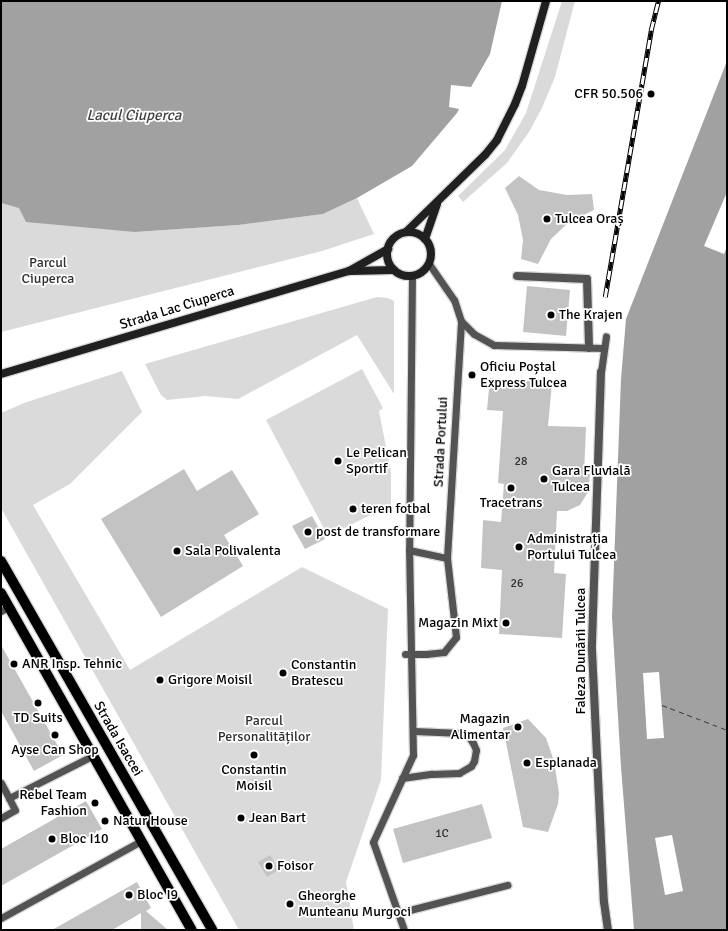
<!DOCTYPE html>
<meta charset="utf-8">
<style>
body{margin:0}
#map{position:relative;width:728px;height:931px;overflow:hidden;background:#fff;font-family:Signika,sans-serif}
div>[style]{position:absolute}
.green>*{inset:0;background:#dadada}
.water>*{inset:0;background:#a1a1a1}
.pier>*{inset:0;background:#fff}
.ferry>*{height:1px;margin-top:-0.5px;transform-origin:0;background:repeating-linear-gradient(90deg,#424242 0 5px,transparent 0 9px)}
.building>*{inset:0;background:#c3c3c3}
.roads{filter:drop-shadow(1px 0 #dbdbdb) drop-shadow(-1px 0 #dbdbdb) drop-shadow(0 1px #dbdbdb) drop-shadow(0 -1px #dbdbdb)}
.lane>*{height:7px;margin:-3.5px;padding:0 3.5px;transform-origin:3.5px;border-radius:3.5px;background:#535353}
.street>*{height:8px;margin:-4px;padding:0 4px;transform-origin:4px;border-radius:4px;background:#535353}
.secondary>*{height:8px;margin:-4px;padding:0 4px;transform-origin:4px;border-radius:4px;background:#202020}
.secondary>.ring{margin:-4px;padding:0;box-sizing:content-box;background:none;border:8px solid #202020;border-radius:50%}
.primary>*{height:10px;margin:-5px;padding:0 5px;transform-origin:5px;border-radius:5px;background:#000}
.rail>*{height:4.5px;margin-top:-2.25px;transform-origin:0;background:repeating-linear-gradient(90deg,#fff 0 9px,#000 0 18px);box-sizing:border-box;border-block:1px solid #000}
.dots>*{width:11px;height:11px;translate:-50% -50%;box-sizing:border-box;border:2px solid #fff;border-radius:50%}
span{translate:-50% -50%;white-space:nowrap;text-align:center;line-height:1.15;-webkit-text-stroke:3.5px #fff;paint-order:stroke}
.number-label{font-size:12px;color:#313131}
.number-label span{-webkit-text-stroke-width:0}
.poi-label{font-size:14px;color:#000}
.right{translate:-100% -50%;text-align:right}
.left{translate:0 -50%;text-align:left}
.park-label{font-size:14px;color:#313131}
.street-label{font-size:14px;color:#000}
.water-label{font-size:15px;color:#424242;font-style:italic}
.frame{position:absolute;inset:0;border:2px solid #000;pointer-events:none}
</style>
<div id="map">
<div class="green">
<div style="clip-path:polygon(562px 1px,575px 1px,555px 77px,541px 110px,529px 132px,507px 163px,463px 202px,458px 196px,505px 150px,526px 113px)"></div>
<div style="clip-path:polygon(357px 198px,374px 234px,322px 251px,1px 332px,1px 203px,135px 232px,238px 225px,323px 214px)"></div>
<div style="clip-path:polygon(377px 297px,388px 298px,394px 301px,394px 394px,357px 335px,238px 399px,205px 396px,167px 400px,161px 395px,145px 364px)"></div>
<div style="clip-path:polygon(362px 369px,383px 408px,379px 411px,391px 473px,391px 505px,328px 536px,266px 420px)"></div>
<div style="clip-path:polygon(122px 371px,142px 412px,70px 484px,33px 505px,130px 670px,302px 567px,388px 609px,381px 780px,346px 882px,354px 930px,239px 930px,1px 508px,1px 413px,24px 403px)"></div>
</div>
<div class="water">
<div style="clip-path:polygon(1px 1px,502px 1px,490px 54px,471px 87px,451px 85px,449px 107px,459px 109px,457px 113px,412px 166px,357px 198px,323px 214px,238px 225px,135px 232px,26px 222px,19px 208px,1px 203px)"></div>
<div style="clip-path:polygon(727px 61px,727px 930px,634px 930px,621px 767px,612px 617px,621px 379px,626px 319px)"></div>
</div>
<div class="pier">
<div style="clip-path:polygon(727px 192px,727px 247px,724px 254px,704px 246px)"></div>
<div style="clip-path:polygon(659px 672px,664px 738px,647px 739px,643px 673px)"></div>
<div style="clip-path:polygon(672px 835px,683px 891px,665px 895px,655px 838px)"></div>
</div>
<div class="ferry">
<div style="left:662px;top:705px;width:70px;rotate:21deg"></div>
</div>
<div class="building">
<div style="clip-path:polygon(519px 176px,539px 190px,567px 195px,592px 194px,594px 210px,569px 222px,551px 239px,538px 264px,521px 259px,523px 240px,518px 215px,505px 188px)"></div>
<div style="clip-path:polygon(527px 286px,570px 290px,566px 336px,523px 332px)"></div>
<div style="clip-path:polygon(490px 378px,552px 383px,548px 426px,586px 427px,584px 474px,590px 474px,588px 492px,580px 505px,567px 511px,557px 511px,554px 573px,566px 574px,562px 638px,499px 634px,502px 570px,481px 568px,483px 520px,501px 522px,504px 484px,498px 483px,503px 411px,487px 410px)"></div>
<div style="clip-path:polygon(184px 469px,197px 491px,232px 470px,259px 514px,224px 535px,243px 566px,161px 617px,101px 519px)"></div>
<div style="clip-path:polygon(312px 516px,325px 539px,305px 549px,292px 526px)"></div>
<div style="clip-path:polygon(1px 645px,63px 755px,34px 771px,1px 711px)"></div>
<div style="clip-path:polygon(528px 719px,546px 738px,554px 761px,559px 793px,558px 804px,548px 832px,523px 827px,503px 728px)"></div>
<div style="clip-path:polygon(86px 801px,102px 829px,1px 886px,1px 849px)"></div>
<div style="clip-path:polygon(482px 804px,492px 838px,403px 863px,393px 829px)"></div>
<div style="clip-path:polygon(270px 855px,279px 870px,267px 877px,258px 862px)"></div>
<div style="clip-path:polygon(137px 882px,151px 908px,146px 911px,168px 930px,141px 930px,141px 913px,112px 930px,52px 930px)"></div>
</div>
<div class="roads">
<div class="lane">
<div style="left:412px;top:276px;width:274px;rotate:90.6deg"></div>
<div style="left:409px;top:550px;width:39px;rotate:12deg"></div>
<div style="left:461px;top:321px;width:18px;rotate:45deg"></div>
<div style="left:474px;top:334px;width:23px;rotate:29deg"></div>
<div style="left:494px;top:345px;width:109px;rotate:1.6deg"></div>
<div style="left:601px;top:372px;width:36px;rotate:-82deg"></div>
<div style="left:1px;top:611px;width:9px;rotate:-27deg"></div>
<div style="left:405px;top:654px;width:21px"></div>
<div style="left:426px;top:654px;width:18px;rotate:-6deg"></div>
<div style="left:444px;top:652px;width:19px;rotate:-51deg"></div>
<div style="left:456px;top:637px;width:80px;rotate:-96.5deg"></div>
<div style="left:447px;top:558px;width:237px;rotate:-86.6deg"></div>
<div style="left:461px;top:321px;width:22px;rotate:-108deg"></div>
<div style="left:454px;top:300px;width:44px;rotate:-124.8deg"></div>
<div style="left:402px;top:778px;width:30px;rotate:-8deg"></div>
<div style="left:432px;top:774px;width:27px;rotate:-2deg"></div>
<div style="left:459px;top:773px;width:14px;rotate:-30deg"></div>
<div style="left:471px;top:766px;width:6px;rotate:-59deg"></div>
<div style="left:474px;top:761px;width:11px;rotate:-80deg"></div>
<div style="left:476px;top:750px;width:8px;rotate:-113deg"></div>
<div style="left:473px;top:743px;width:7px;rotate:-124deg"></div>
<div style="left:469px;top:737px;width:9px;rotate:-153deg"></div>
<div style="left:461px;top:733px;width:47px;rotate:-177.6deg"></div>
<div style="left:1px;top:783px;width:17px;rotate:62deg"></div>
<div style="left:9px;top:798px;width:95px;rotate:-26.8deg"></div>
<div style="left:1px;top:818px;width:16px;rotate:-30deg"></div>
<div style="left:15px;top:810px;width:13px;rotate:-117deg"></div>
<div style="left:398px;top:913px;width:113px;rotate:-14.4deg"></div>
<div style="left:1px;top:918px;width:160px;rotate:-28.8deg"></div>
<div style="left:404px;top:930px;width:93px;rotate:-109.4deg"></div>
<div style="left:373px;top:842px;width:96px;rotate:-65.3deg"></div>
<div style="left:413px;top:755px;width:205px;rotate:-91.1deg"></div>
</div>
<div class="street">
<div style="left:517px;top:276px;width:70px;rotate:2.5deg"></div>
<div style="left:587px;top:279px;width:69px;rotate:88.3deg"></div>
<div style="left:601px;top:372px;width:278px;rotate:91.9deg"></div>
<div style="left:592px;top:650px;width:252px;rotate:87.3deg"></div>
<div style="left:604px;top:902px;width:28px;rotate:82deg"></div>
</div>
<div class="secondary">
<div style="left:406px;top:232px;width:110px;rotate:-44.3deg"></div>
<div style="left:485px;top:155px;width:19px;rotate:-51deg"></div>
<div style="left:497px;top:140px;width:40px;rotate:-63.4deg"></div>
<div style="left:515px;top:104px;width:19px;rotate:-69deg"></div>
<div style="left:522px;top:86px;width:88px;rotate:-74.2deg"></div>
<div class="ring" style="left:387px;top:232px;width:36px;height:36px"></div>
<div style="left:425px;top:239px;width:37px;rotate:-71deg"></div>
<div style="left:350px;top:271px;width:44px;rotate:-1.3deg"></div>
<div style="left:1px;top:374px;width:363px;rotate:-16.5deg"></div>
<div style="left:349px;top:271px;width:45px;rotate:-29.4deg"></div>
</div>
<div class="primary">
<div style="left:1px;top:561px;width:425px;rotate:60.2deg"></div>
<div style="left:1px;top:593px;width:387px;rotate:60.5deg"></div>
</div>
</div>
<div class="rail">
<div style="left:605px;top:297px;width:271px;rotate:-80.2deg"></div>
<div style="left:651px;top:30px;width:30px;rotate:-76deg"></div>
</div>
<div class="dots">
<div style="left:651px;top:94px;background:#000"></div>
<div style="left:547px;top:219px;background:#000"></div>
<div style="left:551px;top:315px;background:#000"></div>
<div style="left:472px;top:375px;background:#000"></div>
<div style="left:338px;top:461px;background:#000"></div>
<div style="left:544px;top:479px;background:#000"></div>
<div style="left:511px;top:488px;background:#000"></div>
<div style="left:353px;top:509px;background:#000"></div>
<div style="left:308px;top:532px;background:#000"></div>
<div style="left:519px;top:547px;background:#000"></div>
<div style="left:177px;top:551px;background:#000"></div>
<div style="left:506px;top:623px;background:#000"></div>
<div style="left:14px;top:664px;background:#000"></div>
<div style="left:283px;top:673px;background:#000"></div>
<div style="left:160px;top:680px;background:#000"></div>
<div style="left:38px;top:703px;background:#000"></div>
<div style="left:518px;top:727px;background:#000"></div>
<div style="left:55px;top:735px;background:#000"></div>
<div style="left:254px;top:755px;background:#000"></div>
<div style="left:527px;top:763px;background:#000"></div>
<div style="left:95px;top:803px;background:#000"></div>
<div style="left:241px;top:818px;background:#000"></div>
<div style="left:105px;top:821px;background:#000"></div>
<div style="left:52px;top:839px;background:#000"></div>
<div style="left:269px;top:866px;background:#000"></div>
<div style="left:129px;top:895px;background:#000"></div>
<div style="left:290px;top:904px;background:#000"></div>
</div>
<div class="number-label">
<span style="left:521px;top:462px">28</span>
<span style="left:517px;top:584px">26</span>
<span style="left:442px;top:834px">1C</span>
</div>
<div class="poi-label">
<span class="right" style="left:643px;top:94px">CFR 50.506</span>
<span class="left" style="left:555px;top:219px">Tulcea Oraș</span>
<span class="left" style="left:559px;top:315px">The Krajen</span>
<span class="left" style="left:480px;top:375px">Oficiu Poștal<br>Express Tulcea</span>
<span class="left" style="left:346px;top:461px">Le Pelican<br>Sportif</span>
<span class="left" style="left:552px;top:479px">Gara Fluvială<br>Tulcea</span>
<span style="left:511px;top:503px">Tracetrans</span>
<span class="left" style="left:361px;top:509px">teren fotbal</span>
<span class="left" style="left:316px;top:532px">post de transformare</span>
<span class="left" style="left:527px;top:547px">Administrația<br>Portului Tulcea</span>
<span class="left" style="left:185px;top:551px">Sala Polivalenta</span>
<span class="right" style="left:498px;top:623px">Magazin Mixt</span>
<span class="left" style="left:22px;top:664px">ANR Insp. Tehnic</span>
<span class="left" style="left:291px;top:673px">Constantin<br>Bratescu</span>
<span class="left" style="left:168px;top:680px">Grigore Moisil</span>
<span style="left:38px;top:718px">TD Suits</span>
<span class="right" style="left:510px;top:727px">Magazin<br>Alimentar</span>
<span style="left:55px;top:750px">Ayse Can Shop</span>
<span class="left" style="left:535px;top:763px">Esplanada</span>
<span style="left:254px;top:778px">Constantin<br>Moisil</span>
<span class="right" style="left:87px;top:803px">Rebel Team<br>Fashion</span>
<span class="left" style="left:249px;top:818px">Jean Bart</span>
<span class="left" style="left:113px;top:821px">Natur House</span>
<span class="left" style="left:60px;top:839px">Bloc I10</span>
<span class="left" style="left:277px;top:866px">Foisor</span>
<span class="left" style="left:137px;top:895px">Bloc I9</span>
<span class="left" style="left:298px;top:904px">Gheorghe<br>Munteanu Murgoci</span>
</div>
<div class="park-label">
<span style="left:48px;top:271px">Parcul<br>Ciuperca</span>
<span style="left:264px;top:729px">Parcul<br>Personalităților</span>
</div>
<div class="street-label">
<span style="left:177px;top:308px;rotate:-17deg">Strada Lac Ciuperca</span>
<span style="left:441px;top:442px;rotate:-87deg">Strada Portului</span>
<span style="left:581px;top:651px;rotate:-90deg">Faleza Dunării Tulcea</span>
<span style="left:118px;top:739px;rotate:60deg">Strada Isaccei</span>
</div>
<div class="water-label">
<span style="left:134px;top:116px">Lacul Ciuperca</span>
</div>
<div class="frame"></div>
</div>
